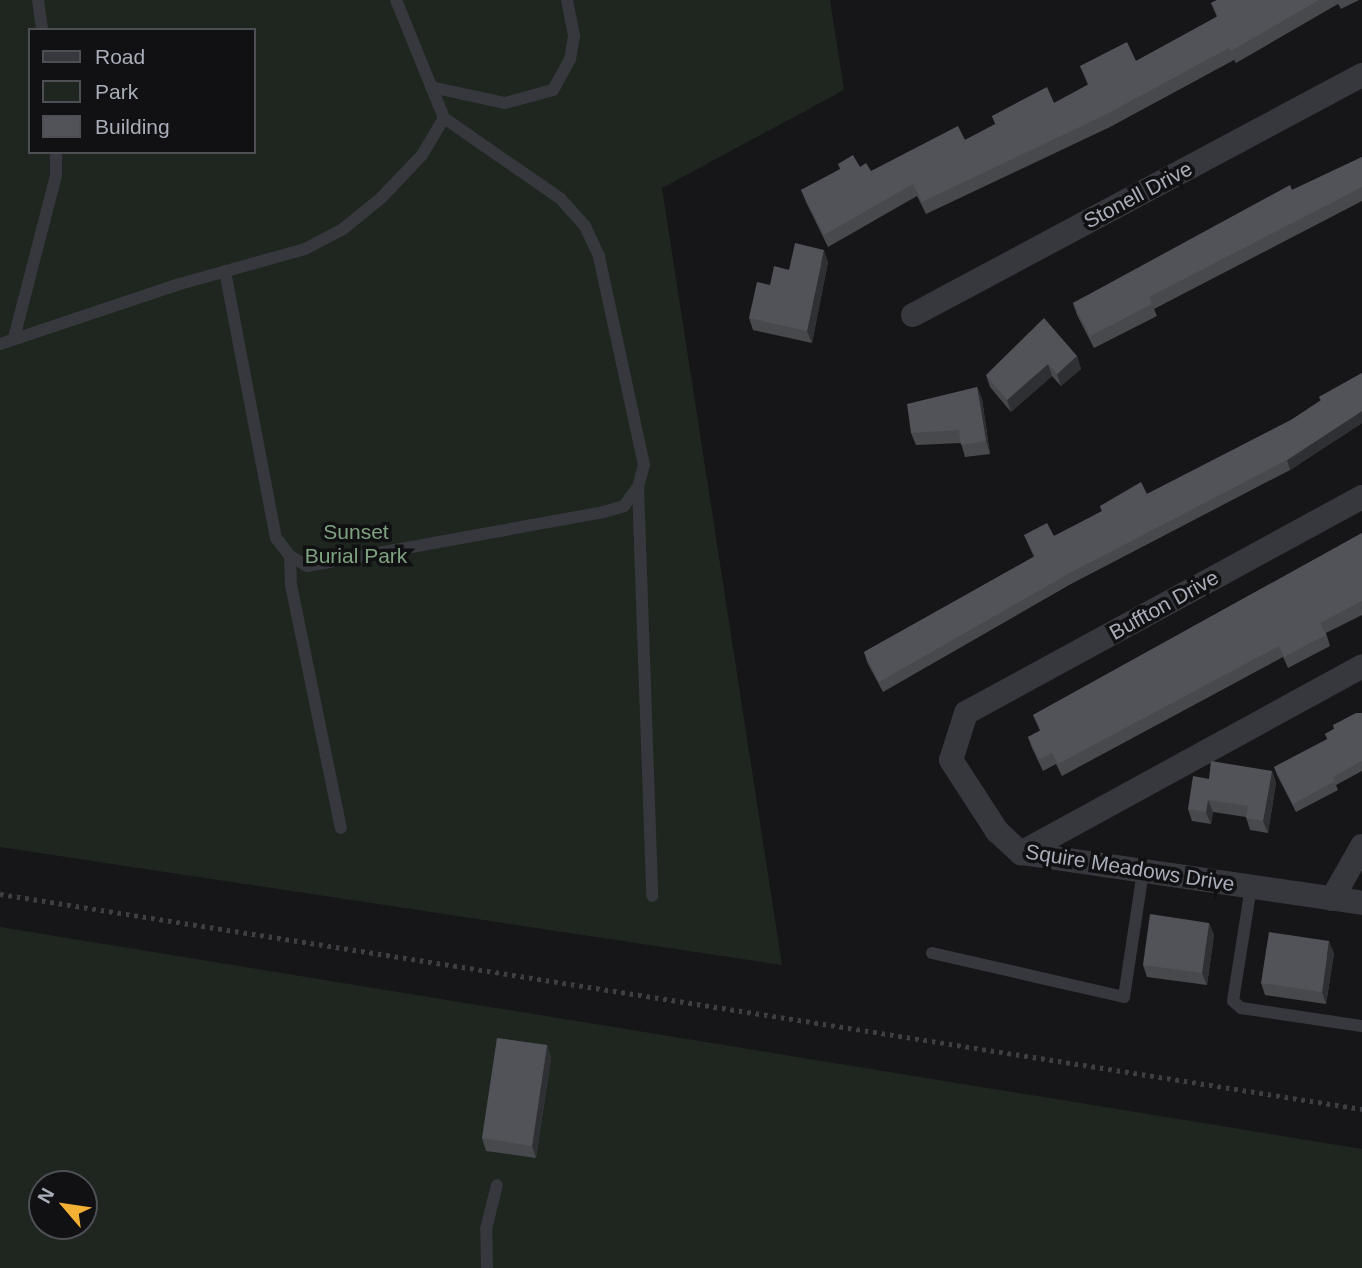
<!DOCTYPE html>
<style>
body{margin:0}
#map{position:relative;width:1362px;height:1268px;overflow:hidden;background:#161618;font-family:Helvetica,sans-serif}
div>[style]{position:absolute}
.green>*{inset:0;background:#1e261f}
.path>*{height:4.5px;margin-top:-2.25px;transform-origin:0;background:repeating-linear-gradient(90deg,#3d3f44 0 3.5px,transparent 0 8.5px)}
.service>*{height:12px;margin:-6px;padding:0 6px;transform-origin:6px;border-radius:6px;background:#37383d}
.minor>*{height:24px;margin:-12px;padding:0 12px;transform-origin:12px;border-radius:12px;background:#37383d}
.wall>*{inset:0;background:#47494d}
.shaded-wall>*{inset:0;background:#2f3033}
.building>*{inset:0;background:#525359}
span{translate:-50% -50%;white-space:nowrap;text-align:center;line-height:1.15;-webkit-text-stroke:7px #111113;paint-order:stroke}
.street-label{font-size:21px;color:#a8adb8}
.park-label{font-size:21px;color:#7fa381}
.legend{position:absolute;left:28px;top:28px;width:228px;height:126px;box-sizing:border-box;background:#111113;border:2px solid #4d4f55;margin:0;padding:9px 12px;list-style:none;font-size:21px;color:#a8adb8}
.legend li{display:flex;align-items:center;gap:14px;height:35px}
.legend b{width:35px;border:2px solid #4d4f55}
.north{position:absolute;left:28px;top:1170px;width:70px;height:70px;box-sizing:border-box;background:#111113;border:2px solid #4d4f55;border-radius:50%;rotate:299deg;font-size:19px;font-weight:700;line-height:28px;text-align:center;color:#a8adb8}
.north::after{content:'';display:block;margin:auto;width:24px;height:32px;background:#f2b134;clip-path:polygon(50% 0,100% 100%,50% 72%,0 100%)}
</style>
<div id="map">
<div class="green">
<div style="clip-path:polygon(evenodd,0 0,830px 0,844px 90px,662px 188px,782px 965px,0 847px,0 0,30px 30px,254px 30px,254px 152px,30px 152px,30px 30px)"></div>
<div style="clip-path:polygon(evenodd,0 927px,1362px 1149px,1362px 1268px,0 1268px,0 927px,42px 1184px,84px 1184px,84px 1226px,42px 1226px,42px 1184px)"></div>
</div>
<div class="path">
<div style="left:0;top:894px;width:1379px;rotate:8.97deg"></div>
</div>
<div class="service">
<div style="left:38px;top:0;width:30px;rotate:82deg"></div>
<div style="left:431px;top:87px;width:76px;rotate:12.2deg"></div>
<div style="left:505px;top:103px;width:50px;rotate:-15.2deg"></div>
<div style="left:553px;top:90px;width:35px;rotate:-61deg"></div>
<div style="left:570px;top:59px;width:23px;rotate:-80deg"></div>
<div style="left:574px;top:36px;width:37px;rotate:-101deg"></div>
<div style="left:225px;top:271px;width:272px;rotate:79.2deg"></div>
<div style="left:276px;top:538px;width:23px;rotate:52deg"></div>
<div style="left:290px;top:556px;width:20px;rotate:30deg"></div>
<div style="left:307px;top:566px;width:298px;rotate:-10.3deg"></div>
<div style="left:600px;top:513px;width:25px;rotate:-16deg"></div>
<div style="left:624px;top:506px;width:24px;rotate:-54deg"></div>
<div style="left:638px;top:487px;width:23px;rotate:-75deg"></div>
<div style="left:644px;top:465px;width:214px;rotate:-102.2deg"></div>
<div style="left:599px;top:256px;width:33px;rotate:-115deg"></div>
<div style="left:585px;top:226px;width:36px;rotate:-132deg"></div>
<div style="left:561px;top:199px;width:142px;rotate:-145.3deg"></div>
<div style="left:444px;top:118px;width:127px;rotate:-112.1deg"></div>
<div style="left:14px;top:338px;width:167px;rotate:-75.5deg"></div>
<div style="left:56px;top:176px;width:24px;rotate:-90deg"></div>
<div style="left:0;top:344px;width:186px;rotate:-18.5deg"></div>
<div style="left:176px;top:285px;width:134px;rotate:-15.6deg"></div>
<div style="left:305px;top:249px;width:43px;rotate:-27.8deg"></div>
<div style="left:343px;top:229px;width:49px;rotate:-39.2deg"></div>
<div style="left:381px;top:198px;width:59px;rotate:-46.4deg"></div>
<div style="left:422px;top:155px;width:43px;rotate:-59.3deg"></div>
<div style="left:638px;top:487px;width:409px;rotate:88deg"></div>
<div style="left:290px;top:556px;width:29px;rotate:88deg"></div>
<div style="left:291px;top:585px;width:248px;rotate:78.4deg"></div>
<div style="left:1251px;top:887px;width:115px;rotate:99deg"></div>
<div style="left:1233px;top:1001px;width:11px;rotate:41deg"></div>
<div style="left:1241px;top:1008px;width:122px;rotate:8.5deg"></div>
<div style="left:932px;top:953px;width:197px;rotate:12.9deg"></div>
<div style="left:1124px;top:997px;width:127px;rotate:-81.4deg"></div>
<div style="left:487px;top:1268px;width:39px;rotate:-91deg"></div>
<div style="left:486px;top:1229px;width:45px;rotate:-76deg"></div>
</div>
<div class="minor">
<div style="left:913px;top:315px;width:509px;rotate:-28.13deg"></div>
<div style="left:1362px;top:497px;width:451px;rotate:151.4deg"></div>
<div style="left:966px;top:713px;width:49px;rotate:107.7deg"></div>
<div style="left:951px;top:760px;width:85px;rotate:57.1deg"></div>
<div style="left:997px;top:831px;width:33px;rotate:43deg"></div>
<div style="left:1021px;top:853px;width:345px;rotate:8.3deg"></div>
<div style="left:1021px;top:853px;width:389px;rotate:-28.7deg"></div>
<div style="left:1332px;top:899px;width:61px;rotate:-60.5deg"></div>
</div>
<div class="wall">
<div style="clip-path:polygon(1217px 0,1359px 0,1341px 9px,1338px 4px,1236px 63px,1234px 60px,1110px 127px,926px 214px,917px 196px,828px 247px,806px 202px,801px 190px,840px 169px,838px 164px,860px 167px,871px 171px,965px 140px,995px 124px,992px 116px,1054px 103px,1088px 85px,1080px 66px,1136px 61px,1217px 17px,1211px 3px)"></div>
<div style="clip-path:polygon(1362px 157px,1362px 201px,1154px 309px,1157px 316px,1094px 348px,1077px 315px,1073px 303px,1292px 190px)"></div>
<div style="clip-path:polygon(828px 262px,812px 343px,753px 330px,749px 318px,770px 285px,789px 270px)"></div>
<div style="clip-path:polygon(1077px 356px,1081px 369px,1061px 386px,1052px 376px,1011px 412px,990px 387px,986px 375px)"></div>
<div style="clip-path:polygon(1362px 373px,1362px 423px,1290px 470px,1071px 584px,883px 692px,867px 662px,864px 652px,1034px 557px,1024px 535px,1054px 536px,1102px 512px,1100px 506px,1147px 494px,1291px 420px,1321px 401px,1319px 397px)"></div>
<div style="clip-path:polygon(977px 387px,982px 399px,990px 454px,965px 457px,961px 443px,916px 445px,911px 433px)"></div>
<div style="clip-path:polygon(1362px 533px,1362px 615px,1326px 633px,1330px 646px,1288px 668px,1283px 657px,1062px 776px,1056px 764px,1043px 771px,1032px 748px,1028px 737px,1040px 731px,1033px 715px)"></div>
<div style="clip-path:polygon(1362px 713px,1362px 771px,1336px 785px,1338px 790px,1296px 812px,1277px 775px,1274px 767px,1327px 739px,1325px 734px)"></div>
<div style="clip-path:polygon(1272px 771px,1276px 783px,1268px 833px,1250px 830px,1246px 817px,1213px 812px,1211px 824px,1192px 821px,1188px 809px,1209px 779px)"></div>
<div style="clip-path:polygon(1209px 923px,1214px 935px,1207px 985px,1147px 977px,1143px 965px)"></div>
<div style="clip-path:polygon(1334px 953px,1326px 1004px,1265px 995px,1261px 983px)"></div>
<div style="clip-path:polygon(547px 1045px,551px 1058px,536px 1158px,486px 1151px,482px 1138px)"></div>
</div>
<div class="shaded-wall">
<div style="clip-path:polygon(824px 250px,828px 262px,812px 343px,807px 331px)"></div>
<div style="clip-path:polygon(1077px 356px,1081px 369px,1061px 386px,1057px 374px)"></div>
<div style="clip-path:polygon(1048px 364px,1052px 376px,1011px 412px,1007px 400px)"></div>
<div style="clip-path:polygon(977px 387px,982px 399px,990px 454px,986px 441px)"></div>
<div style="clip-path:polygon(1362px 411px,1362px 423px,1290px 470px,1287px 460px)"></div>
<div style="clip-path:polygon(1272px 771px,1276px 783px,1268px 833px,1263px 821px)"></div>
<div style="clip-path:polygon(1208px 800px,1213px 812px,1211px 824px,1206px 812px)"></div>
<div style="clip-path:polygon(1209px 923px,1214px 935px,1207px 985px,1202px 973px)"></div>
<div style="clip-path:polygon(1329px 941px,1334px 953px,1326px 1004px,1322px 992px)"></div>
<div style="clip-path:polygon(547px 1045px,551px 1058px,536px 1158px,532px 1146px)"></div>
</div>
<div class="building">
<div style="clip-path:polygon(1217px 0,1319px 0,1231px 51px,1229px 48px,1105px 115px,922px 202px,913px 184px,824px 235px,801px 190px,841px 169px,838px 164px,853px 155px,860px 167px,866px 163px,871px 171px,958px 126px,965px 140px,996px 124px,992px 116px,1047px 87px,1054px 103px,1089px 84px,1080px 66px,1127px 42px,1136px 61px,1218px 16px,1211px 3px)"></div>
<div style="clip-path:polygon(1362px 157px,1362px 187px,1149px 297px,1152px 304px,1090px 336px,1073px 303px,1290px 185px,1292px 190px)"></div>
<div style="clip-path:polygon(795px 243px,824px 250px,807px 331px,749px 318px,757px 282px,770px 285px,774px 266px,789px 270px)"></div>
<div style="clip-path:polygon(1044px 318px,1077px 356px,1057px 374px,1048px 364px,1007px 400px,986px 375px)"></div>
<div style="clip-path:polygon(1362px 373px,1362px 411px,1287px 460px,1068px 574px,879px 682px,864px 652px,1035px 556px,1024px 535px,1047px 523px,1054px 536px,1102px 511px,1100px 506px,1141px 482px,1147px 494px,1291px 420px,1321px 400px,1319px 397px)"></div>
<div style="clip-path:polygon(977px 387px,986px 441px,961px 445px,959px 430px,911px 433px,907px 404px)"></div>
<div style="clip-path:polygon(1362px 533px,1362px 601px,1320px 623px,1326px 635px,1284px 657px,1279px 646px,1058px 764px,1052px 753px,1039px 759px,1028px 737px,1041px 730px,1033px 715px)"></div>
<div style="clip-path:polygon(1356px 713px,1362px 713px,1362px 761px,1333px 777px,1335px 781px,1293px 804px,1274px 767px,1328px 739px,1325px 734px,1334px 729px,1333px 725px)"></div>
<div style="clip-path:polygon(1211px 761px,1272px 771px,1263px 821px,1246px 818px,1248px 806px,1208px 800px,1206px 812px,1188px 809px,1193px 776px,1209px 779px)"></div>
<div style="clip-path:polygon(1150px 914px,1209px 923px,1202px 973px,1143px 965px)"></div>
<div style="clip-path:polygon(1269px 932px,1329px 941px,1322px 992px,1261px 983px)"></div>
<div style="clip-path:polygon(497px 1038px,547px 1045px,532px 1146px,482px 1138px)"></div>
</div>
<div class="street-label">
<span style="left:1138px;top:195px;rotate:-28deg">Stonell Drive</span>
<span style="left:1164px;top:605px;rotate:-29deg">Buffton Drive</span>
<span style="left:1130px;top:868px;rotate:9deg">Squire Meadows Drive</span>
</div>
<div class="park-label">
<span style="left:356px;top:544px">Sunset<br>Burial Park</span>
</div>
<ul class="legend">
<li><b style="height:9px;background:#37383d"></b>Road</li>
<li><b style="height:19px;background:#1e261f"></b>Park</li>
<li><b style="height:19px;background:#525359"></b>Building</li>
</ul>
<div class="north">N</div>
</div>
